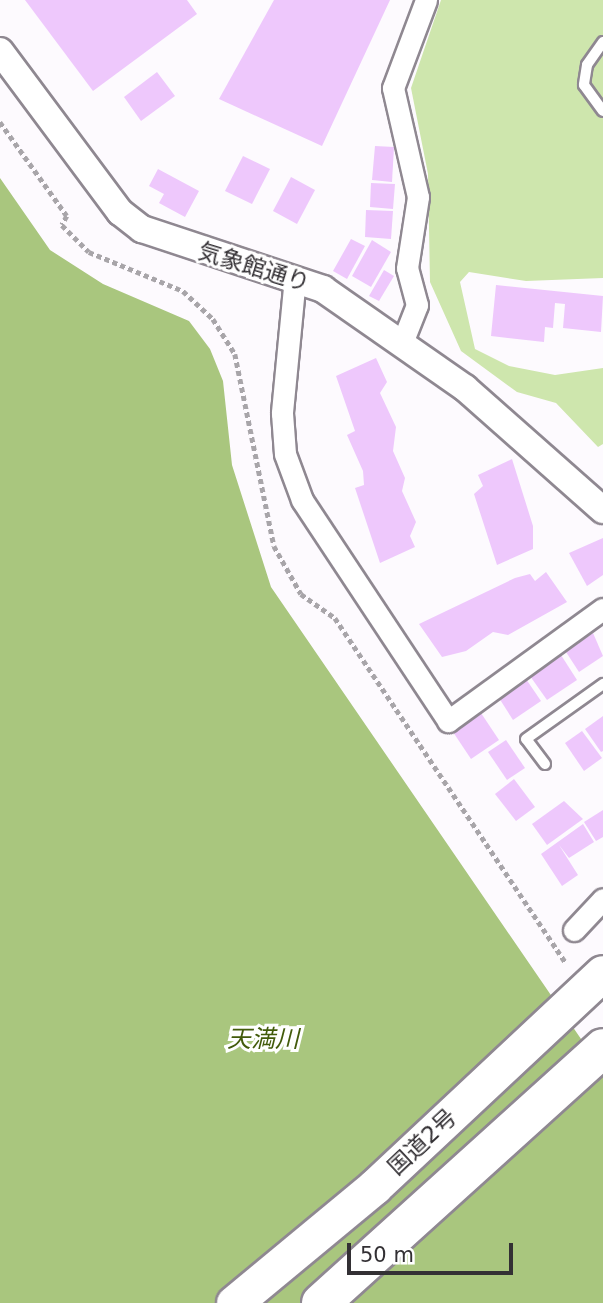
<!DOCTYPE html>
<meta charset="utf-8">
<style>
body{margin:0}
#map{position:relative;width:603px;height:1303px;overflow:hidden;background:#fdfafe;font-family:"DejaVu Sans","Noto Sans JP",sans-serif}
div>[style]{position:absolute}
.green>*{inset:0;background:#cee6ad}
.water>*{inset:0;background:#a9c67e}
.building>*{inset:0;background:#eec8fc}
.path>*{height:4.5px;margin-top:-2.25px;transform-origin:0;background:repeating-linear-gradient(90deg,#a8a5a9 0 5px,transparent 0 8.5px)}
.roads{filter:drop-shadow(2px 0 #8f8891) drop-shadow(-2px 0 #8f8891) drop-shadow(0 2px #8f8891) drop-shadow(0 -2px #8f8891)}
.service>*{height:10px;margin:-5px;padding:0 5px;transform-origin:5px;border-radius:5px;background:#fff}
.minor>*{height:21px;margin:-10.5px;padding:0 10.5px;transform-origin:10.5px;border-radius:10.5px;background:#fff}
.tertiary>*{height:26px;margin:-13px;padding:0 13px;transform-origin:13px;border-radius:13px;background:#fff}
.trunk>*{height:35px;margin:-17.5px;padding:0 17.5px;transform-origin:17.5px;border-radius:17.5px;background:#fff}
.motorway>*{height:38px;margin:-19px;padding:0 19px;transform-origin:19px;border-radius:19px;background:#fff}
span{translate:-50% -50%;white-space:nowrap;text-align:center;line-height:1.15;-webkit-text-stroke:6px #fff;paint-order:stroke}
.street-label{font-size:23px;color:#333034}
.water-label{font-size:24px;color:#425b0b;font-style:italic}
.scale{position:absolute;left:347px;top:1243px;width:166px;height:32px;box-sizing:border-box;border:4px solid #333034;border-top:0;padding-left:9px;font-size:21px;line-height:24px;white-space:nowrap;color:#333034;-webkit-text-stroke:5px #fff;paint-order:stroke}
</style>
<div id="map">
<div class="green">
<div style="clip-path:polygon(441px 0,603px 0,603px 278px,526px 281px,469px 272px,460px 282px,475px 349px,509px 366px,555px 375px,603px 368px,603px 444px,598px 447px,556px 403px,517px 392px,461px 351px,430px 282px,428px 174px,411px 88px)"></div>
</div>
<div class="water">
<div style="clip-path:polygon(0 178px,50px 250px,103px 284px,189px 321px,210px 349px,223px 381px,232px 465px,271px 587px,603px 1071px,603px 1303px,0 1303px)"></div>
</div>
<div class="building">
<div style="clip-path:polygon(25px 0,187px 0,197px 14px,93px 91px)"></div>
<div style="clip-path:polygon(274px 0,390px 0,322px 146px,219px 99px)"></div>
<div style="clip-path:polygon(157px 72px,175px 96px,141px 121px,124px 97px)"></div>
<div style="clip-path:polygon(375px 146px,394px 147px,392px 182px,372px 180px)"></div>
<div style="clip-path:polygon(243px 156px,270px 169px,252px 204px,225px 191px)"></div>
<div style="clip-path:polygon(158px 169px,199px 191px,185px 217px,159px 203px,164px 194px,149px 186px)"></div>
<div style="clip-path:polygon(291px 177px,315px 190px,297px 224px,273px 211px)"></div>
<div style="clip-path:polygon(371px 183px,395px 184px,393px 209px,370px 207px)"></div>
<div style="clip-path:polygon(366px 210px,393px 211px,391px 239px,365px 237px)"></div>
<div style="clip-path:polygon(351px 239px,365px 246px,347px 279px,333px 271px)"></div>
<div style="clip-path:polygon(372px 240px,391px 252px,371px 287px,352px 276px)"></div>
<div style="clip-path:polygon(384px 270px,394px 276px,379px 301px,369px 296px)"></div>
<div style="clip-path:polygon(496px 285px,603px 296px,601px 332px,563px 328px,565px 304px,555px 303px,553px 328px,545px 327px,544px 342px,491px 336px)"></div>
<div style="clip-path:polygon(376px 358px,387px 382px,380px 393px,396px 427px,393px 451px,405px 478px,402px 491px,416px 522px,410px 536px,415px 547px,380px 563px,355px 488px,364px 485px,363px 471px,347px 435px,355px 431px,336px 376px)"></div>
<div style="clip-path:polygon(512px 459px,533px 526px,533px 549px,497px 565px,474px 494px,483px 486px,478px 475px)"></div>
<div style="clip-path:polygon(603px 538px,603px 575px,587px 586px,569px 553px)"></div>
<div style="clip-path:polygon(546px 572px,567px 602px,508px 635px,493px 632px,466px 651px,442px 657px,419px 624px,515px 578px,530px 574px,535px 581px)"></div>
<div style="clip-path:polygon(593px 633px,603px 656px,579px 672px,566px 652px)"></div>
<div style="clip-path:polygon(561px 655px,577px 680px,547px 700px,530px 676px)"></div>
<div style="clip-path:polygon(526px 679px,541px 701px,513px 720px,499px 698px)"></div>
<div style="clip-path:polygon(481px 713px,499px 740px,471px 759px,453px 732px)"></div>
<div style="clip-path:polygon(603px 716px,603px 751px,601px 752px,585px 729px)"></div>
<div style="clip-path:polygon(582px 731px,602px 758px,584px 771px,565px 743px)"></div>
<div style="clip-path:polygon(506px 740px,525px 768px,507px 780px,488px 752px)"></div>
<div style="clip-path:polygon(514px 779px,535px 807px,516px 821px,495px 794px)"></div>
<div style="clip-path:polygon(564px 801px,583px 819px,547px 845px,532px 824px)"></div>
<div style="clip-path:polygon(603px 810px,603px 837px,596px 841px,584px 822px)"></div>
<div style="clip-path:polygon(583px 824px,594px 842px,569px 858px,559px 845px,578px 875px,562px 886px,541px 854px)"></div>
</div>
<div class="path">
<div style="left:0;top:122px;width:115px;rotate:54.5deg"></div>
<div style="left:67px;top:216px;width:10px;rotate:119deg"></div>
<div style="left:62px;top:225px;width:38px;rotate:45deg"></div>
<div style="left:89px;top:252px;width:102px;rotate:22.5deg"></div>
<div style="left:183px;top:291px;width:41px;rotate:43deg"></div>
<div style="left:213px;top:319px;width:41px;rotate:57.8deg"></div>
<div style="left:235px;top:354px;width:196px;rotate:78.5deg"></div>
<div style="left:274px;top:546px;width:55px;rotate:60.6deg"></div>
<div style="left:301px;top:594px;width:42px;rotate:35.2deg"></div>
<div style="left:335px;top:618px;width:415px;rotate:56.2deg"></div>
</div>
<div class="roads">
<div class="service">
<div style="left:603px;top:42px;width:28px;rotate:125deg"></div>
<div style="left:587px;top:65px;width:20px;rotate:99deg"></div>
<div style="left:584px;top:85px;width:32px;rotate:54deg"></div>
<div style="left:545px;top:764px;width:31px;rotate:-127deg"></div>
<div style="left:526px;top:739px;width:95px;rotate:-35.5deg"></div>
</div>
<div class="minor">
<div style="left:295px;top:277px;width:137px;rotate:95.5deg"></div>
<div style="left:282px;top:413px;width:41px;rotate:85.8deg"></div>
<div style="left:285px;top:454px;width:49px;rotate:69.7deg"></div>
<div style="left:302px;top:500px;width:265px;rotate:56.5deg"></div>
<div style="left:448px;top:721px;width:191px;rotate:-35.9deg"></div>
<div style="left:402px;top:343px;width:41px;rotate:-68.5deg"></div>
<div style="left:417px;top:305px;width:38px;rotate:-105deg"></div>
<div style="left:407px;top:268px;width:72px;rotate:-81.2deg"></div>
<div style="left:418px;top:197px;width:112px;rotate:-102.9deg"></div>
<div style="left:393px;top:88px;width:94px;rotate:-69.4deg"></div>
<div style="left:574px;top:930px;width:42px;rotate:-46.9deg"></div>
</div>
<div class="tertiary">
<div style="left:0;top:51px;width:201px;rotate:53.3deg"></div>
<div style="left:120px;top:212px;width:28px;rotate:38deg"></div>
<div style="left:142px;top:229px;width:191px;rotate:18.3deg"></div>
<div style="left:323px;top:289px;width:173px;rotate:34.9deg"></div>
<div style="left:465px;top:388px;width:184px;rotate:41.5deg"></div>
</div>
<div class="trunk">
<div style="left:234px;top:1303px;width:182px;rotate:-39.6deg"></div>
<div style="left:374px;top:1187px;width:313px;rotate:-43.1deg"></div>
</div>
<div class="motorway">
<div style="left:321px;top:1303px;width:380px;rotate:-42.1deg"></div>
</div>
</div>
<div class="street-label">
<span style="left:254px;top:267px;rotate:17deg">気象館通り</span>
<span style="left:422px;top:1142px;rotate:-43deg">国道2号</span>
</div>
<div class="water-label">
<span style="left:263px;top:1040px">天満川</span>
</div>
<div class="scale">50 m</div>
</div>
